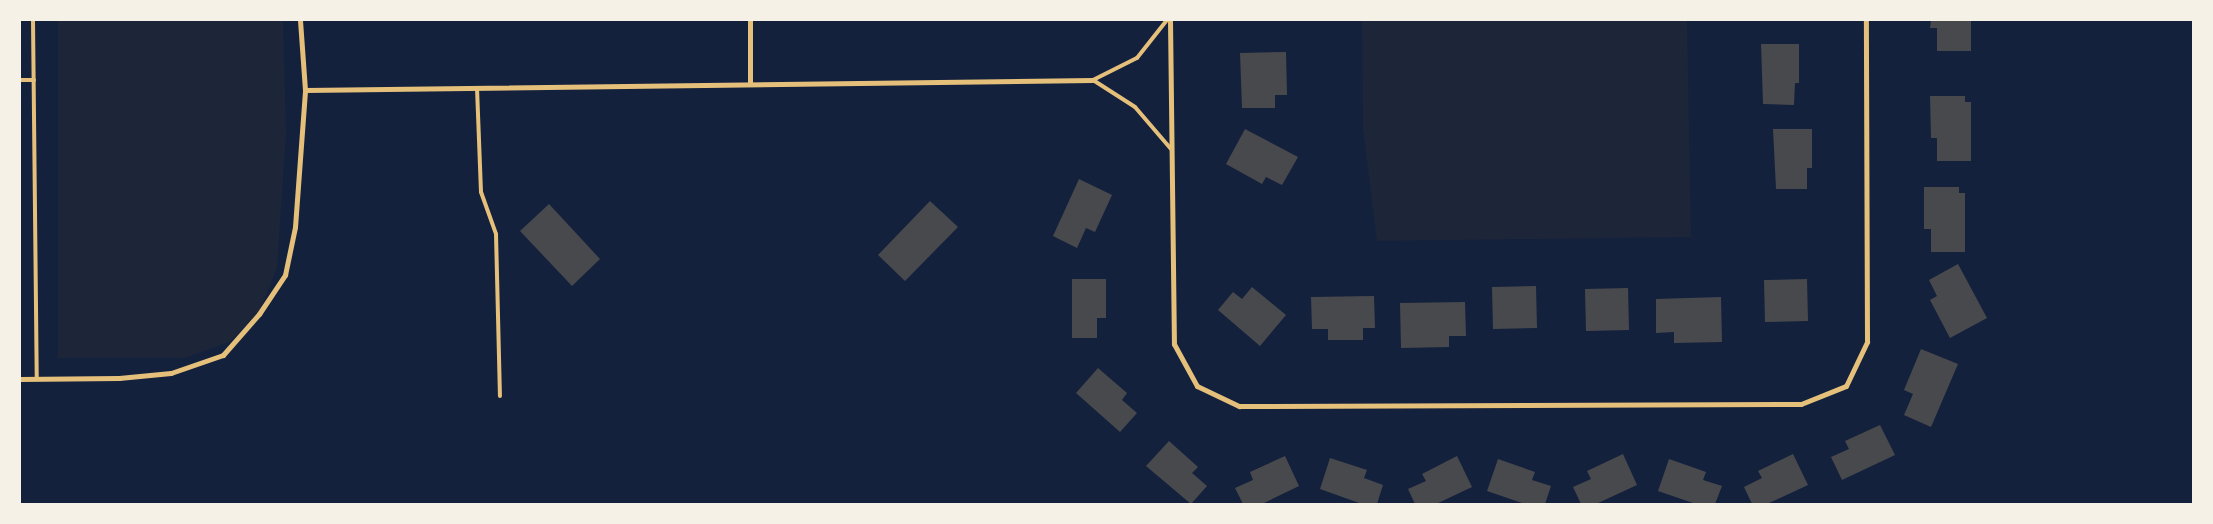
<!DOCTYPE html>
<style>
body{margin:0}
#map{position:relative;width:2213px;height:524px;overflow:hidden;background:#14213d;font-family:Lato,sans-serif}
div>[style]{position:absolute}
.green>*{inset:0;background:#1d2539}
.building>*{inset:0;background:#48494c}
.service>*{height:4px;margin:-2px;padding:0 2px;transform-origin:2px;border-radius:2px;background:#e5c07b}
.minor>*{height:5px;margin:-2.5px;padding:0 2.5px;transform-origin:2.5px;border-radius:2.5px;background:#e5c07b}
span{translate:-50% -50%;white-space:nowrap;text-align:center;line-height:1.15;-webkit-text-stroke:4.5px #f6f1e7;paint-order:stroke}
.frame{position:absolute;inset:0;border:21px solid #f6f1e7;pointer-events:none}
</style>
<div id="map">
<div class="green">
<div style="clip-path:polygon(58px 20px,283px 20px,286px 134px,277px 267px,259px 314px,229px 342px,185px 358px,58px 358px)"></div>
<div style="clip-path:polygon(1362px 20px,1687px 20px,1691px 237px,1377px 241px,1363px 128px)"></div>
</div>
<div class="building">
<div style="clip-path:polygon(1931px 20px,1971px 20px,1971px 51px,1937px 51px,1937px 28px,1930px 28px)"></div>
<div style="clip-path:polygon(1761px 44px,1799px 44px,1799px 83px,1795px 83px,1794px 105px,1763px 104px)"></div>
<div style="clip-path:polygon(1286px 52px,1287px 95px,1275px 95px,1275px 108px,1242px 108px,1240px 53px)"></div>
<div style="clip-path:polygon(1930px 96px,1965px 96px,1965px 102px,1971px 102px,1971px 161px,1937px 161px,1937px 138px,1931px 138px)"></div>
<div style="clip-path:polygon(1245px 129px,1298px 157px,1282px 185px,1266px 177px,1262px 184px,1226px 164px)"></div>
<div style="clip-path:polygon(1773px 129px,1812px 129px,1812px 168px,1807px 168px,1807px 189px,1776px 189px)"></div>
<div style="clip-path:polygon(1079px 179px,1112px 195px,1095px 232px,1086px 228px,1077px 248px,1053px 236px)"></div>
<div style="clip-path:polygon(1924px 187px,1959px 187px,1959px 193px,1965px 193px,1965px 252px,1931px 252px,1931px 229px,1924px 229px)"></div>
<div style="clip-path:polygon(930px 201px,958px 227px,905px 281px,878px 255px)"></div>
<div style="clip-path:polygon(549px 204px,600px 259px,572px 286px,520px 231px)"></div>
<div style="clip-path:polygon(1958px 264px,1987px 318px,1950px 338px,1930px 300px,1937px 296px,1929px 280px)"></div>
<div style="clip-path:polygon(1072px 279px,1106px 279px,1106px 318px,1097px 318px,1097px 338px,1072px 338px)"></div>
<div style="clip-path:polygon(1807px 279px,1808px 321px,1765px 322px,1764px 280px)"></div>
<div style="clip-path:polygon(1536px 286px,1537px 328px,1493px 329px,1492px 287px)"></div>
<div style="clip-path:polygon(1252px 287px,1286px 315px,1260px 346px,1218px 310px,1233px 292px,1242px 299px)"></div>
<div style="clip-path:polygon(1628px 288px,1629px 330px,1586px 331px,1585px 289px)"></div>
<div style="clip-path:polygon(1374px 296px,1375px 328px,1363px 328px,1363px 340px,1328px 340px,1328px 329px,1312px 329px,1311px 297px)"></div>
<div style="clip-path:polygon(1721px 297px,1722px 342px,1674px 343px,1674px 332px,1656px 333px,1656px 299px)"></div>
<div style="clip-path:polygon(1465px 302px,1466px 336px,1449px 336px,1449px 347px,1401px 348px,1400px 303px)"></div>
<div style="clip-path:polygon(1921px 349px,1958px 364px,1931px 427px,1904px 415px,1913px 394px,1904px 390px)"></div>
<div style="clip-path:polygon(1098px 368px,1127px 393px,1122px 400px,1137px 413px,1120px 432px,1076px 393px)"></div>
<div style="clip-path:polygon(1880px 425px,1895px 455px,1842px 480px,1831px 457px,1849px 449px,1845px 441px)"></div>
<div style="clip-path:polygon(1169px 441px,1198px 467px,1192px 473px,1207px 486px,1191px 504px,1146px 466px)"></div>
<div style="clip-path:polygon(1623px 454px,1637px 485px,1596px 504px,1581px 504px,1573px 487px,1591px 479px,1587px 471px)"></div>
<div style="clip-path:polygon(1793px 454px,1808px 485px,1767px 504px,1752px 504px,1744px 487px,1762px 478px,1758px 471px)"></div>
<div style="clip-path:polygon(1285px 456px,1299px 486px,1262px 504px,1243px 504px,1235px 488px,1253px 480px,1250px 472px)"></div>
<div style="clip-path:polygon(1457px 456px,1472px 487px,1436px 504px,1415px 504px,1408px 489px,1426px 481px,1422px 474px)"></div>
<div style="clip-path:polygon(1330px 458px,1367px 470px,1364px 478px,1383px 485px,1377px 504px,1362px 504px,1320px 489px)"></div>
<div style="clip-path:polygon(1498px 459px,1535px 472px,1532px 480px,1551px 486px,1545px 504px,1525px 504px,1487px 491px)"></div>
<div style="clip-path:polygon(1669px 459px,1706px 472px,1703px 480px,1722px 486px,1715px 504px,1696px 504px,1658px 491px)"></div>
</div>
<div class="service">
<div style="left:33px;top:20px;width:359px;rotate:89.4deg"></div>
<div style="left:20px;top:80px;width:14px"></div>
<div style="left:1093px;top:80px;width:50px;rotate:32.7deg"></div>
<div style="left:1135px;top:107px;width:55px;rotate:49.4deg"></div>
<div style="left:1093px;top:80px;width:49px;rotate:-26.6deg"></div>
<div style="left:1137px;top:58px;width:48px;rotate:-51.7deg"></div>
<div style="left:477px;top:88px;width:104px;rotate:87.8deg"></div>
<div style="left:481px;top:192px;width:45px;rotate:70.3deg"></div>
<div style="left:496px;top:234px;width:162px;rotate:88.6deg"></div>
</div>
<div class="minor">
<div style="left:750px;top:20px;width:63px;rotate:90deg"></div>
<div style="left:1170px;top:20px;width:324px;rotate:89.3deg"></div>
<div style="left:1174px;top:344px;width:48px;rotate:61.3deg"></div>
<div style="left:1197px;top:386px;width:47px;rotate:25.5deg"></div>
<div style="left:1239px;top:406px;width:562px;rotate:-0.2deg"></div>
<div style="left:1801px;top:404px;width:48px;rotate:-21.8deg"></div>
<div style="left:1846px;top:386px;width:49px;rotate:-64.5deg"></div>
<div style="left:1867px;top:342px;width:322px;rotate:-90.2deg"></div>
<div style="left:305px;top:90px;width:788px;rotate:-0.73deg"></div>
<div style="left:20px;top:379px;width:99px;rotate:-0.6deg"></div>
<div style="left:119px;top:378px;width:52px;rotate:-5.5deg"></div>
<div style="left:171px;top:373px;width:55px;rotate:-19.1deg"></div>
<div style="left:223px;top:355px;width:55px;rotate:-48.7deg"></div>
<div style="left:259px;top:314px;width:47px;rotate:-56.3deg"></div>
<div style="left:285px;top:275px;width:49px;rotate:-78.2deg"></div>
<div style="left:295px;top:227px;width:137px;rotate:-85.8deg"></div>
<div style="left:305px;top:90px;width:70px;rotate:-94.1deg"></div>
</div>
<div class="frame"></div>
</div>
